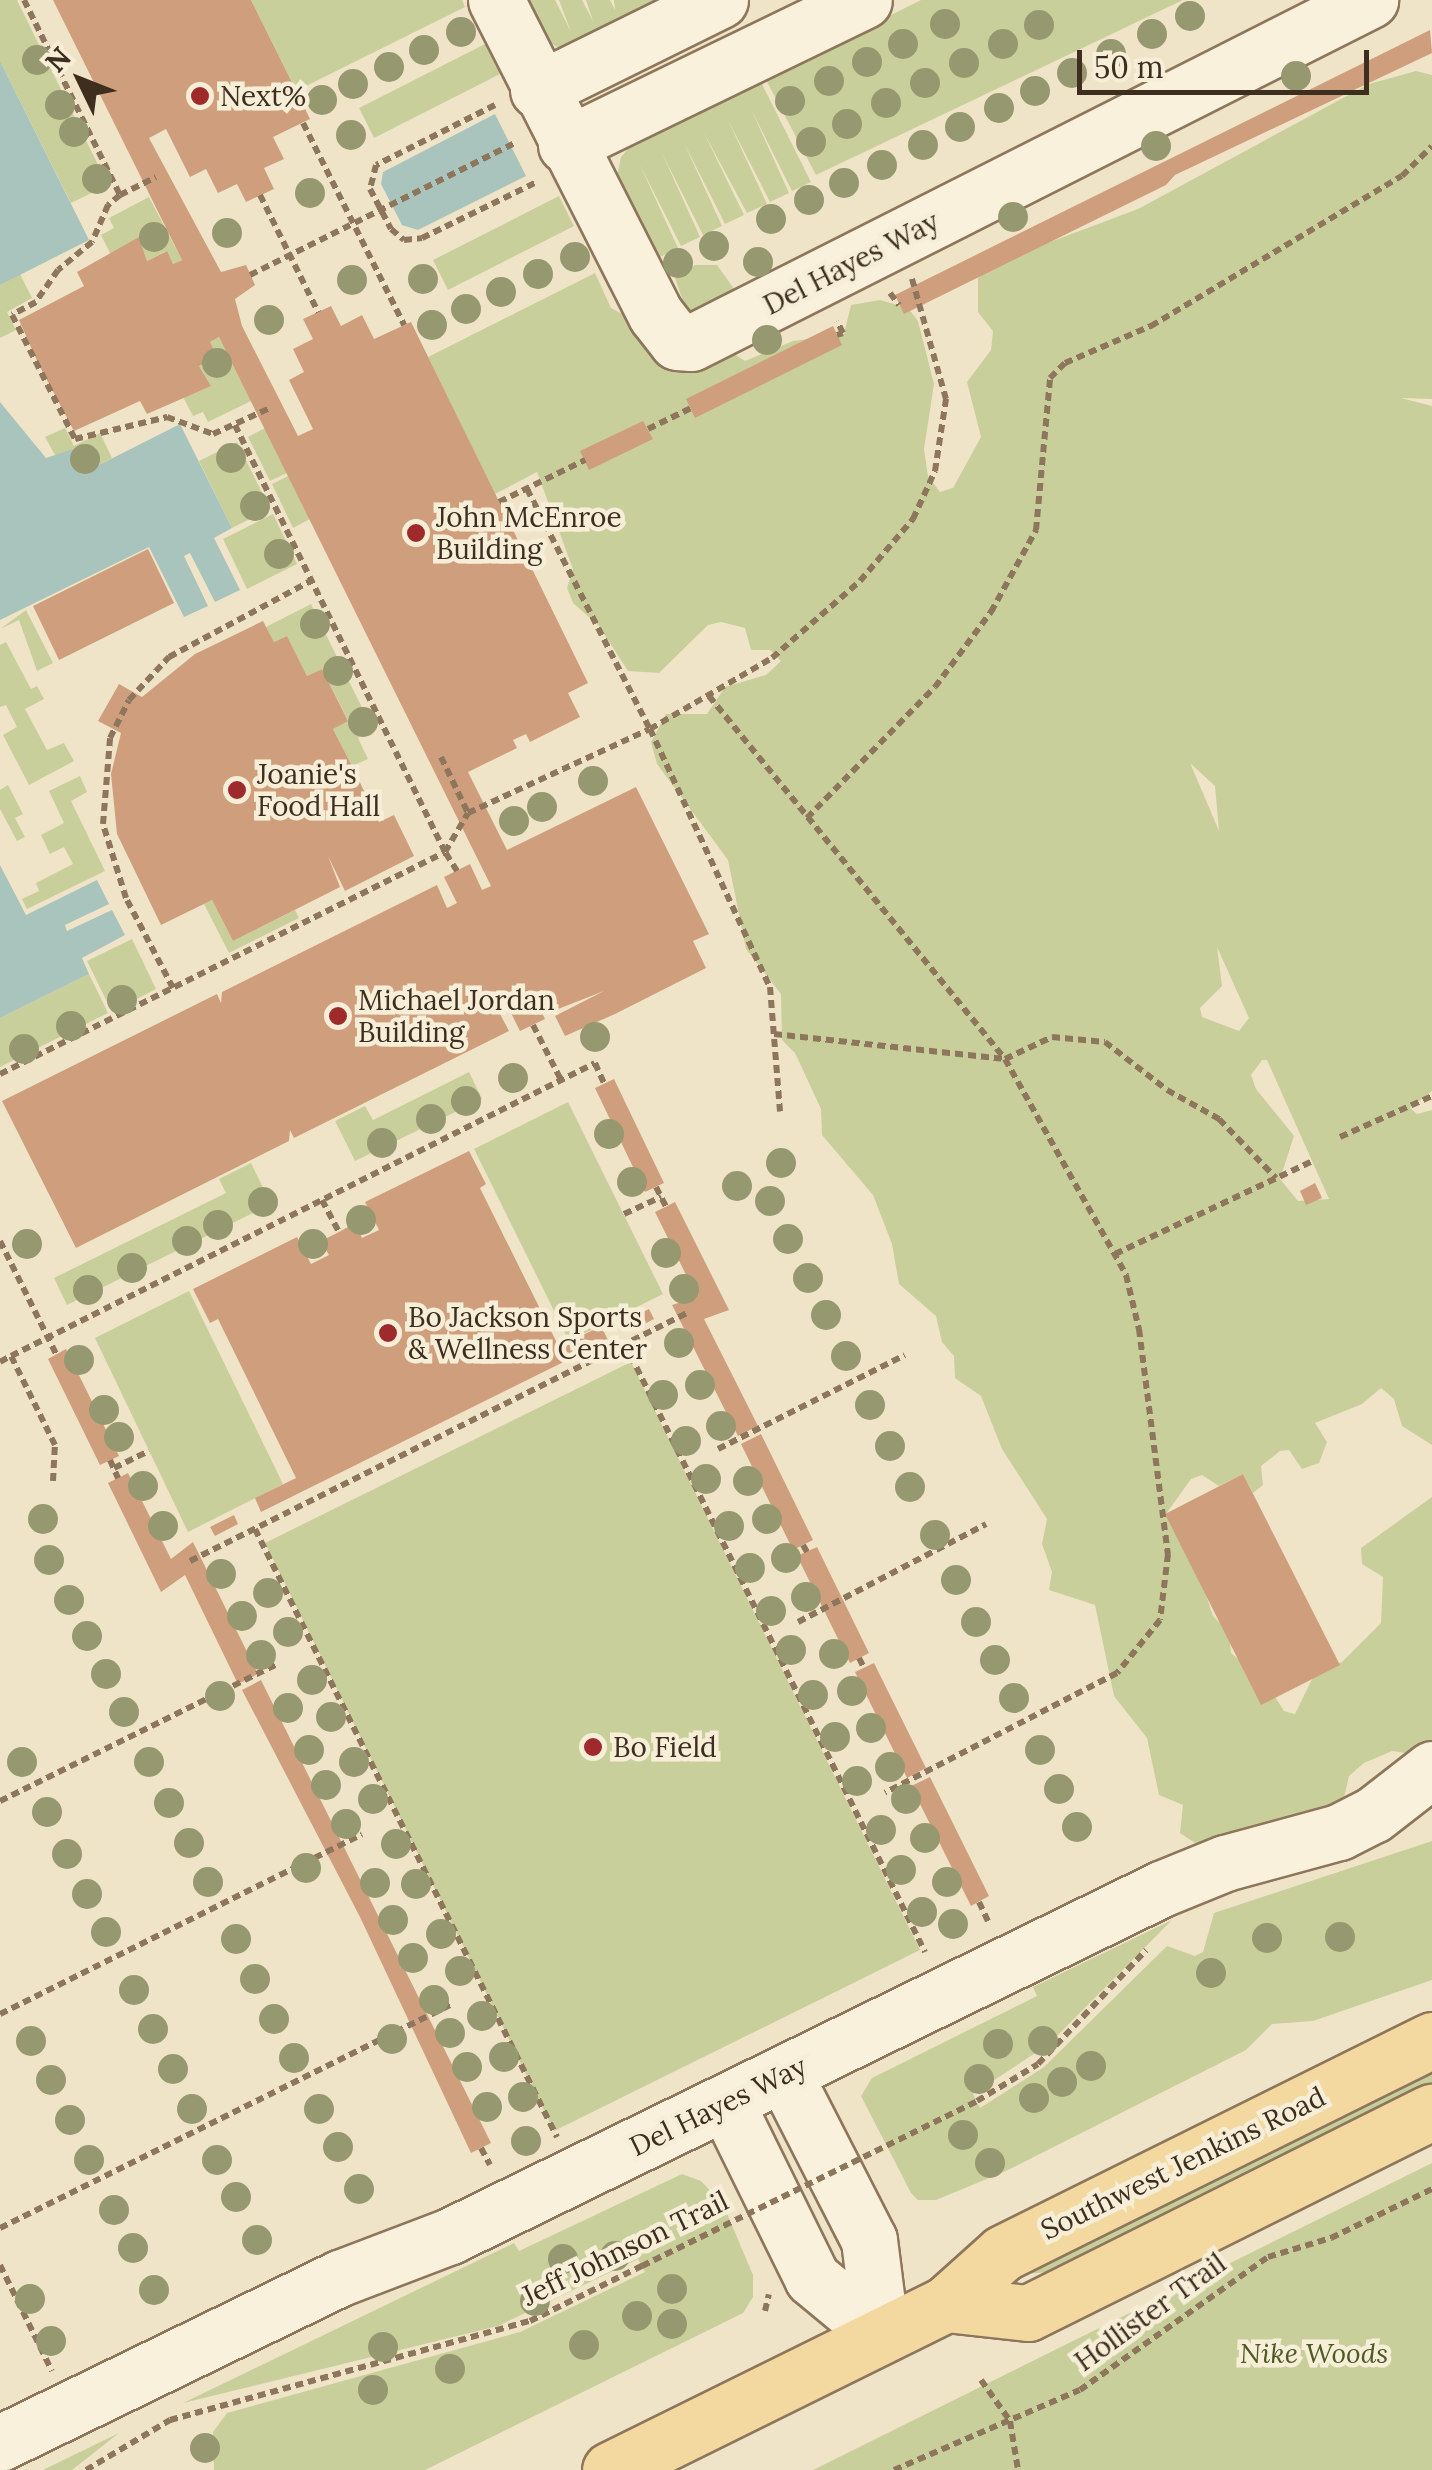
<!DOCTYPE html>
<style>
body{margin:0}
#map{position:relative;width:1432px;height:2470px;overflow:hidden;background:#f0e4c8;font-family:Lora,serif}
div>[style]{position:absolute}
.green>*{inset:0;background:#c9cf9b}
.water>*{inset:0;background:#a9c4bc}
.building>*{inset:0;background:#cf9f7d}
.path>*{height:6px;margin-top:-3px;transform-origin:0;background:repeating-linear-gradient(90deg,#8d765c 0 8px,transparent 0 13px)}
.roads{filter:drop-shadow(2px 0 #8d765c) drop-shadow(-2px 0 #8d765c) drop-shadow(0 2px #8d765c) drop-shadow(0 -2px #8d765c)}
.minor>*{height:55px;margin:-27.5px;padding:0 27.5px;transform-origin:27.5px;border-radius:27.5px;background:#faf1dc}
.major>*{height:55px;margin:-27.5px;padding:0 27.5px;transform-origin:27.5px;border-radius:27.5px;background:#f3d9a0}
.path-bridge>*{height:6px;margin-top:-3px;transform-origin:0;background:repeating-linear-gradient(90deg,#8d765c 0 8px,transparent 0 13px)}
.trees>*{width:30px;height:30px;margin:-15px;border-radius:50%;background:#96986f}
.dots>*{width:28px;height:28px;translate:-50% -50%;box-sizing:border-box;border:5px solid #f7eed8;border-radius:50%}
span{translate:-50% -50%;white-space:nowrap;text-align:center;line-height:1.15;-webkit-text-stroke:9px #f7eed8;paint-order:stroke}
.poi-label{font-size:28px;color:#3d2e20}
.left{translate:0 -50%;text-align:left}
.street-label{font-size:28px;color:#3d2e20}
.park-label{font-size:28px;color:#4d5a26;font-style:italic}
.north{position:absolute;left:30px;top:30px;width:100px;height:100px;-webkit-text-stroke:8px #f7eed8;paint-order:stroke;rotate:313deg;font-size:28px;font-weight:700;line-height:40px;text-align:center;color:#3d2e20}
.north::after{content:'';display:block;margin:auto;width:35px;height:45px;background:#3d2e20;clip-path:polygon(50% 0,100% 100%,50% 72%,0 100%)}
.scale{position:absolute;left:1077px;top:50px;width:292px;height:45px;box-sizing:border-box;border:5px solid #3d2e20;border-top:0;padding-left:12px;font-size:30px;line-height:35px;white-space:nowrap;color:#3d2e20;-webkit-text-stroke:8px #f7eed8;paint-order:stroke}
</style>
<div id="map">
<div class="green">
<div style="clip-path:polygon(0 0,17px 0,108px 185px,71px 203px,0 61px)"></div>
<div style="clip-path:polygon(251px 0,462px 0,465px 7px,296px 91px)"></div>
<div style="clip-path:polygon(523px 0,555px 0,571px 32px,559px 0,582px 0,593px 21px,586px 0,610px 0,615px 10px,614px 0,686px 0,560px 49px,545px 39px)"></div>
<div style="clip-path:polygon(921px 0,1183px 0,816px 175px,765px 78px)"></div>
<div style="clip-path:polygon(485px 44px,500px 74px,374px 138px,359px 108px)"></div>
<div style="clip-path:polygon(evenodd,1416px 71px,1432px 75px,1432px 399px,1401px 398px,1432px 406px,1432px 1091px,1410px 1108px,1417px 1114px,1432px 1110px,1432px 1445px,1402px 1426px,1394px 1399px,1381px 1388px,1362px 1404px,1315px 1423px,1327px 1442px,1319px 1463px,1302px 1469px,1289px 1450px,1280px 1451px,1261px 1466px,1263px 1485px,1253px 1493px,1243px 1474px,1219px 1486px,1202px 1475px,1191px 1479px,1166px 1514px,1198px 1571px,1213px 1616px,1229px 1633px,1231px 1653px,1267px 1684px,1284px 1711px,1295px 1714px,1316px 1671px,1342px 1662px,1381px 1623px,1383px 1577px,1362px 1564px,1361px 1548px,1432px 1497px,1432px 1748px,1420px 1755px,1392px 1751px,1364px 1763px,1349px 1776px,1342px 1806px,1210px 1853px,1180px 1833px,1183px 1805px,1159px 1795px,1147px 1738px,1114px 1696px,1095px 1605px,1049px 1590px,1052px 1572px,1042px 1544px,1047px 1519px,1002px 1449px,981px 1396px,955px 1378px,954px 1356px,942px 1342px,936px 1316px,899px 1284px,892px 1244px,873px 1195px,822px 1135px,821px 1109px,795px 1053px,782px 1040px,781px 994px,746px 949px,728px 860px,657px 764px,651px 742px,666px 714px,707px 714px,725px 687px,766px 675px,781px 661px,770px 650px,751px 650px,745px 628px,721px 622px,708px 625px,659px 673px,628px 671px,599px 626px,573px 603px,567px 588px,573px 569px,537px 472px,495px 494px,428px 357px,595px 273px,611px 308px,669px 338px,691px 325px,675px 278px,695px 265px,717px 265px,737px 293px,731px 352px,745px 361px,793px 341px,844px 334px,851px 305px,880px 300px,908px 308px,918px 321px,934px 384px,924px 449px,928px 476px,940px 492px,953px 488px,981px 437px,967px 382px,991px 350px,993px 331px,978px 312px,978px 278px,997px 262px,1138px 209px,1369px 84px,1416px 71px,1191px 764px,1215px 786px,1219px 831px,1191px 765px,1191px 764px,1416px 71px,1217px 947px,1249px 1018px,1239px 1031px,1202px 1017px,1200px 1008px,1222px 986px,1217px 947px,1416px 71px,1262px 1060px,1267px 1060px,1329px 1199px,1298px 1201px,1280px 1179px,1294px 1136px,1256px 1089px,1251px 1075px,1262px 1060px)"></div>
<div style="clip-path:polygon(760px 80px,811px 182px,792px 191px,751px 109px,789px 193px,770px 202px,728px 120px,767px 204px,747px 213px,704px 133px,744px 215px,725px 224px,684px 143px,722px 226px,703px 235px,662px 153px,700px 237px,681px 246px,640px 165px,678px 248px,652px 261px,616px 182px,621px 157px,633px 143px)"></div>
<div style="clip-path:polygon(559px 196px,574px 226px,448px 290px,433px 260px)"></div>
<div style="clip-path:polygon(149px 197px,182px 260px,173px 264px,166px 251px,147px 261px,139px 237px,111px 255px,101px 235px,114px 228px,109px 218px)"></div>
<div style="clip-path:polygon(20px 274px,32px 298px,7px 312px,16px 330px,0 338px,0 285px)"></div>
<div style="clip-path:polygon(219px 337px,251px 401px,208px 422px,203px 412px,193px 416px,183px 397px,211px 386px,199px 366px,210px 342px)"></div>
<div style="clip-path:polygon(65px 428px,74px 446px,100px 433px,112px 458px,85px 472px,56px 457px,45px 437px)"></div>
<div style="clip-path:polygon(265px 428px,287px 473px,270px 481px,248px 437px)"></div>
<div style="clip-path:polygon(237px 442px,270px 509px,232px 528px,199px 461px)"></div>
<div style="clip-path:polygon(288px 476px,310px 519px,293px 528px,272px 484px)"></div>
<div style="clip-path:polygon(273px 514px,297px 564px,247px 589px,223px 539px)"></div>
<div style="clip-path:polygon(311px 604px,373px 730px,358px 738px,368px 759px,352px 766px,333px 729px,348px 720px,322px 669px,307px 676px,287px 636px,274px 642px,266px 627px)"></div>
<div style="clip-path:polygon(26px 610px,53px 663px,37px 671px,19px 620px,0 629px)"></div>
<div style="clip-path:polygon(6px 642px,31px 689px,37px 686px,44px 699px,25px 709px,47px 750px,64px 743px,74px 761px,29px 785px,3px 735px,17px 727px,6px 705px,0 707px,0 645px)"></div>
<div style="clip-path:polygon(80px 776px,87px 792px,71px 801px,105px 871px,27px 909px,22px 899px,39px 891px,36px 883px,73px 864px,64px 847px,50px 854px,41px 835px,64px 823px,49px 791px)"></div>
<div style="clip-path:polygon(8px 785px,23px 814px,15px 818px,25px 837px,17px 841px,0 809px,0 790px)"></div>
<div style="clip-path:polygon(212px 900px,233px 941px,295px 910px,299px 918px,229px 953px,204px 904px)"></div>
<div style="clip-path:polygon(132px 939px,156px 989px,112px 1012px,87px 961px)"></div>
<div style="clip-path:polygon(89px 974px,108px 1013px,0 1067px,0 1018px)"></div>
<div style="clip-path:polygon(469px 1072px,482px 1099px,355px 1161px,335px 1121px,365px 1106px,373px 1120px)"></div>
<div style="clip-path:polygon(568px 1102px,663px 1294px,569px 1341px,474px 1149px)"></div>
<div style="clip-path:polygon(251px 1163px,271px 1204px,67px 1305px,54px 1278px,226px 1193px,219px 1179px)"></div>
<div style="clip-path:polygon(189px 1291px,283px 1484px,188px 1532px,95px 1338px)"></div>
<div style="clip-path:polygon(631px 1362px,920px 1950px,554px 2131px,265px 1543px)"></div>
<div style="clip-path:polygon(1432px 1841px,1432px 1980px,1313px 2021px,1272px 2024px,1246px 2050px,1006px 2171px,936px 2200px,918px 2200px,911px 2193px,861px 2096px,872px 2078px,1037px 1996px,1033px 1987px,1172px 1920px,1049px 2044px,973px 2094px,980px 2108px,1044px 2067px,1167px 1946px,1195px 1956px,1203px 1952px,1214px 1913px)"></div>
<div style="clip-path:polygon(1432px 2068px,1432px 2084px,1057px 2271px,1019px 2275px)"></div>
<div style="clip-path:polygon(1432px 2163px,1432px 2470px,813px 2470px)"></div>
<div style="clip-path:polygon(682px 2174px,701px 2181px,723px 2204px,753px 2275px,753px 2297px,743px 2313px,425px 2470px,214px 2470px,213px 2432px,227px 2413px,520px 2332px,645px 2272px,638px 2259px,498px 2326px,183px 2403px,514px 2243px,519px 2251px)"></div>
<div style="clip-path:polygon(119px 2433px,72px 2470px,43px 2470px)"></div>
</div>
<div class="water">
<div style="clip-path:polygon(0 61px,89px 240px,0 285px)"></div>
<div style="clip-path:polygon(495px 114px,526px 176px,418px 230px,402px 225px,381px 184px,383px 172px)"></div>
<div style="clip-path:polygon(0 402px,46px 458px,73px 449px,85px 472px,180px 424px,232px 528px,214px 538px,240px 590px,215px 602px,190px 553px,184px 556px,208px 606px,184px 617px,149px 547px,0 620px)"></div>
<div style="clip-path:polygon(0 865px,26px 915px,97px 880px,109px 904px,65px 925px,67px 931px,112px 910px,125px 935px,82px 958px,89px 974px,0 1018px)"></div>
</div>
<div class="building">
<div style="clip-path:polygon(53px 0,251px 0,310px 119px,273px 137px,284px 159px,264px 168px,274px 189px,246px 202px,237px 184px,218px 193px,206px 169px,190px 177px,166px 129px,149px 138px,221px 272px,246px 265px,255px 285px,235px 299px,242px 326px,298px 436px,313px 429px,289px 380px,304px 372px,293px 349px,313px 339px,303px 319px,331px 306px,341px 326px,362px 315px,374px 339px,411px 322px,588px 683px,568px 693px,580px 717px,530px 742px,526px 734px,513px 740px,517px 748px,468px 772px,507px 850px,636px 787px,709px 934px,693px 941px,706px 968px,615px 1014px,565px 1036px,555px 1016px,604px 991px,553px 1011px,542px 990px,533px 994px,545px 1019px,520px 1031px,508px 1007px,499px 1012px,509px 1031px,294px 1138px,290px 1130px,289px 1141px,76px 1248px,2px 1101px,217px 994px,221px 1003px,222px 992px,437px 885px,447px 908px,457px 903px,444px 877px,470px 864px,482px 890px,491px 886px,219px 337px,210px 342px,217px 357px,199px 366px,211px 386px,147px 414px,140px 401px,74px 431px,38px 363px,19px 320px,84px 286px,77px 272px,139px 237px,147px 261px,167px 251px,173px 264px,182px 260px)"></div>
<div style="clip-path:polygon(1430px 30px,1432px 53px,1175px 175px,1166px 185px,904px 314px,895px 295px)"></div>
<div style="clip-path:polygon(833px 326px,842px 345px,695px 418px,686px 399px)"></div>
<div style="clip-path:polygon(643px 421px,653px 439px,589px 470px,580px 451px)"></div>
<div style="clip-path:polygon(148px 549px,174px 603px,59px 660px,33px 606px)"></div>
<div style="clip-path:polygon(263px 621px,274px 642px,287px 636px,307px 676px,322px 669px,348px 721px,333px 729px,352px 766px,379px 822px,394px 815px,414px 856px,345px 891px,328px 856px,340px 887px,233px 941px,212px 900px,161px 925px,117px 834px,111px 774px,121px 733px,98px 721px,119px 684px,142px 697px,195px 654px)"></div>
<div style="clip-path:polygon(614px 1079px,664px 1183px,645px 1192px,595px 1088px)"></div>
<div style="clip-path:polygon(469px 1151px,486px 1184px,480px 1188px,559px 1347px,601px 1326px,608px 1340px,261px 1512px,255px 1498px,296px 1478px,218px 1319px,210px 1323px,193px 1289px,297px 1237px,311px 1264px,329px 1255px,321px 1241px,339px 1232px,355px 1223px,362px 1238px,379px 1230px,365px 1202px)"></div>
<div style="clip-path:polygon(1315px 1183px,1322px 1198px,1306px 1205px,1300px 1191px)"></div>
<div style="clip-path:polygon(675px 1202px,729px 1310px,704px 1319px,758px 1426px,738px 1436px,672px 1305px,697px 1297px,655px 1212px)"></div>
<div style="clip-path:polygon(649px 1309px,654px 1319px,631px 1331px,625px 1321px)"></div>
<div style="clip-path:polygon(66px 1349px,119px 1456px,100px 1465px,48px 1359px)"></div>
<div style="clip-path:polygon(761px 1434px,813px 1540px,793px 1550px,741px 1444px)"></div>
<div style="clip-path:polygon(128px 1473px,171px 1559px,193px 1542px,258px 1674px,238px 1684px,185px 1575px,161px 1592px,108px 1483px)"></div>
<div style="clip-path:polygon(1243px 1474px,1340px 1665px,1261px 1705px,1165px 1514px)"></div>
<div style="clip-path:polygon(234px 1515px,238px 1524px,215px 1536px,210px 1527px)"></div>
<div style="clip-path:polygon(817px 1547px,869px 1653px,850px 1663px,797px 1556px)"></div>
<div style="clip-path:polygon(874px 1663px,926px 1768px,907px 1778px,855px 1672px)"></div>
<div style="clip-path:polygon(261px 1680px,491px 2143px,471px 2153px,360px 1917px,242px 1690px)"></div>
<div style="clip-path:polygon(930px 1777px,989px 1896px,971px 1906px,911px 1786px)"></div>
</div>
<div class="path">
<div style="left:24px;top:0;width:217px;rotate:63.8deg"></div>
<div style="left:120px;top:195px;width:16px;rotate:140deg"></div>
<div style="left:108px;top:205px;width:40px;rotate:113.4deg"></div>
<div style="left:92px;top:242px;width:44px;rotate:140.5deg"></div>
<div style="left:58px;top:270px;width:39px;rotate:125deg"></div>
<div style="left:36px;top:302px;width:27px;rotate:152deg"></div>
<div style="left:12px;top:315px;width:139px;rotate:63.1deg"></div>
<div style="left:75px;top:439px;width:95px;rotate:-13.4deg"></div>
<div style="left:167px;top:417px;width:49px;rotate:20.3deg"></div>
<div style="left:213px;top:434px;width:63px;rotate:-24.5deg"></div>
<div style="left:495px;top:105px;width:133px;rotate:153.2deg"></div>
<div style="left:376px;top:165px;width:25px;rotate:104deg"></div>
<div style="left:370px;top:189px;width:45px;rotate:62.3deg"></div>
<div style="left:391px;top:229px;width:17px;rotate:40deg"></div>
<div style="left:404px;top:240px;width:18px;rotate:-6deg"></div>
<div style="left:422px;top:238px;width:128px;rotate:-26deg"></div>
<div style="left:303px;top:123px;width:226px;rotate:63.4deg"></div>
<div style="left:120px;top:195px;width:40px;rotate:-26.6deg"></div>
<div style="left:260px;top:195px;width:131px;rotate:63.6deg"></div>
<div style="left:250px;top:275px;width:298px;rotate:-26.5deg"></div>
<div style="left:890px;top:293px;width:15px;rotate:53deg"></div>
<div style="left:837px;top:335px;width:6px;rotate:-18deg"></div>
<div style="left:843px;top:333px;width:13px;rotate:-117deg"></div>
<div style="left:648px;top:429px;width:48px;rotate:-26deg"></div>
<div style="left:527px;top:489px;width:270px;rotate:62.9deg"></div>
<div style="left:650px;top:729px;width:285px;rotate:65.1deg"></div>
<div style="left:770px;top:987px;width:125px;rotate:85.4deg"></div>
<div style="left:499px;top:502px;width:96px;rotate:-26deg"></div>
<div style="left:709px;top:696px;width:468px;rotate:50.8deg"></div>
<div style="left:1005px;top:1059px;width:248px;rotate:60.7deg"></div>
<div style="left:1126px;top:1275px;width:56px;rotate:76.5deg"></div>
<div style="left:1139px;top:1329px;width:227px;rotate:82.7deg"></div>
<div style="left:1168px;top:1554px;width:66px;rotate:96.9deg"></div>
<div style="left:1160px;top:1620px;width:68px;rotate:129.1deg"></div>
<div style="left:1117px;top:1673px;width:261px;rotate:152.7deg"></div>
<div style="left:441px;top:757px;width:62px;rotate:64.3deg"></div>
<div style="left:807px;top:818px;width:183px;rotate:-45.7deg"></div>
<div style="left:935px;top:687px;width:94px;rotate:-53.3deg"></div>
<div style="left:991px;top:612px;width:94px;rotate:-61.2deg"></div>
<div style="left:1036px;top:530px;width:153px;rotate:-84.7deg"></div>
<div style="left:1050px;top:378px;width:21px;rotate:-45deg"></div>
<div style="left:1065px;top:363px;width:94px;rotate:-23.3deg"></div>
<div style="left:1151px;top:326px;width:292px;rotate:-30.9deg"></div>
<div style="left:1402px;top:176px;width:42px;rotate:-45deg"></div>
<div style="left:457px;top:871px;width:22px;rotate:-122deg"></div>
<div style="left:445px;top:852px;width:45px;rotate:-59.5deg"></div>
<div style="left:468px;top:813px;width:200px;rotate:-24.8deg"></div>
<div style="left:650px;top:729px;width:141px;rotate:-30.2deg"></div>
<div style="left:772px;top:658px;width:117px;rotate:-41.2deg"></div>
<div style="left:860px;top:581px;width:82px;rotate:-49.5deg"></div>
<div style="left:913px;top:519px;width:53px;rotate:-65.4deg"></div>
<div style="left:935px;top:471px;width:73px;rotate:-81.3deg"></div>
<div style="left:946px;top:399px;width:125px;rotate:-105.8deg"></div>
<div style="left:173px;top:988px;width:102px;rotate:-117.6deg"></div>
<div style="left:126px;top:898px;width:77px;rotate:-107.3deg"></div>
<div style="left:103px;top:824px;width:86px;rotate:-85.3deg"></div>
<div style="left:110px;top:738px;width:42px;rotate:-63.4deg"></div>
<div style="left:129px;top:700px;width:59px;rotate:-47.1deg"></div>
<div style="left:169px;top:657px;width:161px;rotate:-28.2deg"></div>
<div style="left:533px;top:1025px;width:62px;rotate:63deg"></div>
<div style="left:774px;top:1034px;width:232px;rotate:6.2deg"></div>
<div style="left:1005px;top:1059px;width:52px;rotate:-25.1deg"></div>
<div style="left:1052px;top:1037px;width:53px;rotate:5.4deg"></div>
<div style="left:1105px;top:1042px;width:78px;rotate:37.7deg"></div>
<div style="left:1167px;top:1090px;width:60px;rotate:29.1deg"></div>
<div style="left:1219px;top:1119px;width:82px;rotate:46deg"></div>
<div style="left:0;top:1074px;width:497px;rotate:-26.5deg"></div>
<div style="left:445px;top:852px;width:476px;rotate:-116.2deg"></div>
<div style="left:1340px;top:1137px;width:101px;rotate:-24deg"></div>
<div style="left:656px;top:1187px;width:22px;rotate:63deg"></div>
<div style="left:322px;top:1200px;width:36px;rotate:62deg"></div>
<div style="left:624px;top:1214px;width:41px;rotate:-24.7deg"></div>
<div style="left:0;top:1241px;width:126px;rotate:63.6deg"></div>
<div style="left:1115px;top:1254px;width:219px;rotate:-25.2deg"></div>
<div style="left:625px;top:1344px;width:678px;rotate:63.74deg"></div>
<div style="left:0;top:1362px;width:13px;rotate:-29deg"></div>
<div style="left:718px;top:1449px;width:209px;rotate:-26.7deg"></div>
<div style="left:110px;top:1460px;width:20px;rotate:66deg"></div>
<div style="left:114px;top:1468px;width:39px;rotate:-26deg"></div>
<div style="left:53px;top:1481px;width:36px;rotate:-87deg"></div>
<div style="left:55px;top:1445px;width:99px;rotate:-116.3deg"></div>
<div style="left:11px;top:1356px;width:653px;rotate:-26.64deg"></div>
<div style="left:595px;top:1063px;width:22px;rotate:66deg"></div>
<div style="left:255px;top:1529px;width:679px;rotate:63.59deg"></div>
<div style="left:803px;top:1545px;width:8px;rotate:60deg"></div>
<div style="left:190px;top:1561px;width:558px;rotate:-26.52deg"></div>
<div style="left:798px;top:1622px;width:212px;rotate:-27.5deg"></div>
<div style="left:859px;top:1658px;width:11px;rotate:63deg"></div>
<div style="left:0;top:1801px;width:311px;rotate:-26.3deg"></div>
<div style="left:979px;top:1902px;width:23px;rotate:65deg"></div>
<div style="left:0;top:2014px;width:404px;rotate:-26.4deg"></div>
<div style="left:977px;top:2101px;width:71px;rotate:-31.2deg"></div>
<div style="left:1038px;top:2064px;width:157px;rotate:-46.5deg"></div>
<div style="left:481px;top:2148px;width:19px;rotate:62deg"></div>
<div style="left:0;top:2228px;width:504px;rotate:-26.36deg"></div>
<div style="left:0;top:2265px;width:118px;rotate:63.9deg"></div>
<div style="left:765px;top:2311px;width:17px;rotate:-77deg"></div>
<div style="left:981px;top:2380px;width:50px;rotate:54.7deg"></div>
<div style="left:1010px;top:2421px;width:50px;rotate:80.7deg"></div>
<div style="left:86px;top:2470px;width:98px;rotate:-30.8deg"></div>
<div style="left:170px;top:2420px;width:373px;rotate:-15.4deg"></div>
<div style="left:530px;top:2321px;width:125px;rotate:-26.2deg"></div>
<div style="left:894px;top:2470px;width:202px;rotate:-23.3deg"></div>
<div style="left:1080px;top:2390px;width:230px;rotate:-35.3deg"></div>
<div style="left:1268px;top:2257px;width:66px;rotate:-16.8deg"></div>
<div style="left:1331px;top:2238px;width:112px;rotate:-25.9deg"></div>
</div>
<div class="roads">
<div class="minor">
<div style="left:496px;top:0;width:353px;rotate:63.1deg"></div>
<div style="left:656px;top:315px;width:34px;rotate:52deg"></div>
<div style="left:677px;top:342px;width:14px;rotate:4deg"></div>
<div style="left:691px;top:343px;width:761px;rotate:-26.8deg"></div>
<div style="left:538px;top:90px;width:203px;rotate:-26.3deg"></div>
<div style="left:566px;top:145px;width:331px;rotate:-25.9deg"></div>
<div style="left:784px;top:2074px;width:186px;rotate:62.9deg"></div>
<div style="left:869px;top:2240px;width:96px;rotate:82.8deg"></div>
<div style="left:726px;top:2103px;width:195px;rotate:63.8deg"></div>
<div style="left:812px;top:2278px;width:89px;rotate:39.6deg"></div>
<div style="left:0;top:2443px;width:378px;rotate:-25.9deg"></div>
<div style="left:340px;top:2278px;width:118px;rotate:-20.9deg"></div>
<div style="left:450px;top:2236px;width:791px;rotate:-26.01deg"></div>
<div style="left:1161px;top:1889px;width:69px;rotate:-22.1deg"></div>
<div style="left:1225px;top:1863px;width:118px;rotate:-15.2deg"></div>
<div style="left:1339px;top:1832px;width:38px;rotate:-27deg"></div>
<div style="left:1373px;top:1815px;width:75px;rotate:-37.9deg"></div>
</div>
<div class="major">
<div style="left:946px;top:2304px;width:82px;rotate:6.3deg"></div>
<div style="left:1028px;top:2313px;width:451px;rotate:-26.5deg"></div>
<div style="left:610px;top:2470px;width:375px;rotate:-26.3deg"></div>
<div style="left:946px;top:2304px;width:76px;rotate:-41.8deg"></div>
<div style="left:1003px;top:2253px;width:479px;rotate:-26.4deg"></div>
</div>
</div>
<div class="path-bridge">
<div style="left:642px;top:2266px;width:373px;rotate:-26.2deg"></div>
</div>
<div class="trees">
<div style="left:1190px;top:16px"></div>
<div style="left:945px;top:24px"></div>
<div style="left:1039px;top:25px"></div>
<div style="left:461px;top:32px"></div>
<div style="left:1152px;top:34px"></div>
<div style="left:903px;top:44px"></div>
<div style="left:1003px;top:44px"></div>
<div style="left:424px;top:50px"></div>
<div style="left:1111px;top:54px"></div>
<div style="left:37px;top:60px"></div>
<div style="left:867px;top:62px"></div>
<div style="left:964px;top:63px"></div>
<div style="left:389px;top:67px"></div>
<div style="left:1072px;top:73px"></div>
<div style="left:1296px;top:76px"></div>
<div style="left:829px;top:81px"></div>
<div style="left:925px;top:83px"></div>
<div style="left:353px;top:84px"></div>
<div style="left:1035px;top:91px"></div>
<div style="left:322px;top:100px"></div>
<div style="left:790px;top:101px"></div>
<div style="left:886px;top:103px"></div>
<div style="left:60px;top:105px"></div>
<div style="left:999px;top:108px"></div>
<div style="left:847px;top:124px"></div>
<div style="left:960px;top:127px"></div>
<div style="left:74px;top:132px"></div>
<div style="left:351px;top:135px"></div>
<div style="left:811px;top:142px"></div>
<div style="left:923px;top:145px"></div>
<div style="left:1156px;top:146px"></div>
<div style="left:882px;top:165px"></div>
<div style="left:97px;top:179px"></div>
<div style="left:844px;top:183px"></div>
<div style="left:310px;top:193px"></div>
<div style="left:809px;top:200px"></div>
<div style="left:1013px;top:217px"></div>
<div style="left:771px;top:219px"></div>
<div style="left:227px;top:233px"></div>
<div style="left:154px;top:237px"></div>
<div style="left:714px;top:246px"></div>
<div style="left:575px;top:257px"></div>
<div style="left:758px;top:262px"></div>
<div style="left:678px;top:263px"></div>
<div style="left:538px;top:274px"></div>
<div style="left:423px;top:279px"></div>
<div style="left:352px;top:280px"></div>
<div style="left:501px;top:292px"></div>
<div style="left:466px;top:309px"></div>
<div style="left:269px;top:320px"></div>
<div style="left:432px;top:325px"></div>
<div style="left:767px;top:340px"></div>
<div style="left:217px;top:363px"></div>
<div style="left:231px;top:458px"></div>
<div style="left:85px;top:459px"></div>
<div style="left:255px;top:506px"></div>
<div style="left:279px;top:554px"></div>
<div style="left:315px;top:624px"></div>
<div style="left:338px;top:671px"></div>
<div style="left:363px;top:722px"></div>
<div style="left:593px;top:781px"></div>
<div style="left:542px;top:807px"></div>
<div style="left:514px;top:821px"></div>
<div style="left:122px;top:1000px"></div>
<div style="left:71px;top:1026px"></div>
<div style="left:595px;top:1037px"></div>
<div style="left:24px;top:1049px"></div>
<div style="left:513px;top:1078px"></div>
<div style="left:466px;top:1101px"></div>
<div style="left:431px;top:1119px"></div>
<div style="left:609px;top:1134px"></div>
<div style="left:382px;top:1143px"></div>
<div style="left:781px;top:1163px"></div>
<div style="left:632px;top:1182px"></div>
<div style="left:737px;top:1186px"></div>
<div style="left:770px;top:1201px"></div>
<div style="left:263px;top:1202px"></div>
<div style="left:361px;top:1220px"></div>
<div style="left:218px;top:1225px"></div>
<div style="left:788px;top:1239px"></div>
<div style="left:187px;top:1241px"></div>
<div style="left:27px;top:1244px"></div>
<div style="left:313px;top:1244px"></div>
<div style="left:666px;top:1253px"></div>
<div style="left:132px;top:1268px"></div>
<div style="left:808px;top:1278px"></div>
<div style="left:684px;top:1289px"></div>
<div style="left:88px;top:1290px"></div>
<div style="left:826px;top:1315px"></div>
<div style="left:679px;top:1343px"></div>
<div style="left:846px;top:1356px"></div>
<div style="left:79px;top:1360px"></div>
<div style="left:700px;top:1385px"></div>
<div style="left:663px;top:1395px"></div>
<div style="left:870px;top:1405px"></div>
<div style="left:104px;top:1410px"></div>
<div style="left:721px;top:1426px"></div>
<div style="left:119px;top:1437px"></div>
<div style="left:686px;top:1441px"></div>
<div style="left:890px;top:1446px"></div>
<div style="left:706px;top:1479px"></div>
<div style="left:748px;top:1481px"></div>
<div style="left:143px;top:1486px"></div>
<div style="left:910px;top:1487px"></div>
<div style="left:43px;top:1519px"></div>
<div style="left:767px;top:1519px"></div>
<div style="left:163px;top:1526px"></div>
<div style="left:729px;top:1526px"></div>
<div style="left:935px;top:1535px"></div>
<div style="left:786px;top:1558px"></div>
<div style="left:49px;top:1560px"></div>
<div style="left:750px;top:1568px"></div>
<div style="left:221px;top:1574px"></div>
<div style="left:956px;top:1580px"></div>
<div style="left:268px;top:1593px"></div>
<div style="left:806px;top:1597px"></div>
<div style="left:69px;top:1600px"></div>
<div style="left:771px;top:1611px"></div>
<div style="left:242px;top:1616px"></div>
<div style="left:976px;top:1622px"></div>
<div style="left:288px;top:1632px"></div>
<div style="left:87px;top:1636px"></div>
<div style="left:791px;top:1650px"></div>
<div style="left:834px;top:1654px"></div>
<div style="left:261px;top:1655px"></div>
<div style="left:995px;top:1660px"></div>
<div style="left:106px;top:1674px"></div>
<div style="left:312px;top:1680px"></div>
<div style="left:852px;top:1691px"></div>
<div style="left:813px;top:1695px"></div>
<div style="left:220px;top:1696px"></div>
<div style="left:1014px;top:1698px"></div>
<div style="left:288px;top:1708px"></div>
<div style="left:124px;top:1712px"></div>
<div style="left:331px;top:1717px"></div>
<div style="left:871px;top:1728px"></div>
<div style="left:835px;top:1737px"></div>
<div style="left:309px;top:1750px"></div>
<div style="left:1040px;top:1750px"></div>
<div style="left:22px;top:1762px"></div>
<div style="left:149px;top:1762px"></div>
<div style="left:354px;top:1762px"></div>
<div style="left:890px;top:1767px"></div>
<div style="left:857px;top:1781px"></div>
<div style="left:326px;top:1785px"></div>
<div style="left:1059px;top:1789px"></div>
<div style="left:373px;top:1799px"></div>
<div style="left:906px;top:1799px"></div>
<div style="left:169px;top:1803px"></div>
<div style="left:47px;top:1812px"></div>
<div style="left:346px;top:1824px"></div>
<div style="left:1077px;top:1827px"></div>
<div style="left:881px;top:1830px"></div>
<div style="left:925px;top:1838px"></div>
<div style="left:189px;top:1843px"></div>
<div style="left:396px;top:1844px"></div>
<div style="left:67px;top:1854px"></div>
<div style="left:306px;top:1868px"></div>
<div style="left:901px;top:1870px"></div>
<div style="left:208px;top:1882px"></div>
<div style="left:947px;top:1882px"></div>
<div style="left:375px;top:1883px"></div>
<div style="left:416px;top:1884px"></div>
<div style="left:87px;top:1894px"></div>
<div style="left:922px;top:1912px"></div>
<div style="left:393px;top:1920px"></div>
<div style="left:953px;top:1924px"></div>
<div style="left:106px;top:1932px"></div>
<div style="left:441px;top:1934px"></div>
<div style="left:1340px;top:1937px"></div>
<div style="left:1267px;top:1938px"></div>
<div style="left:236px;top:1939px"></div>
<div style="left:413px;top:1958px"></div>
<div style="left:460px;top:1971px"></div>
<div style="left:1211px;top:1973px"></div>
<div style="left:255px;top:1979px"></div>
<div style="left:134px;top:1990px"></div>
<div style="left:434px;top:2000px"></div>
<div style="left:482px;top:2016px"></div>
<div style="left:274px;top:2019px"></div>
<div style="left:153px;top:2029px"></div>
<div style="left:450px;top:2033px"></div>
<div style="left:392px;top:2039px"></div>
<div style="left:31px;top:2041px"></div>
<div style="left:1043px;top:2041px"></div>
<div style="left:998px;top:2044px"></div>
<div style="left:504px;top:2057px"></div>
<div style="left:294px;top:2058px"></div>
<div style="left:1091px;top:2066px"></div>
<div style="left:467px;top:2067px"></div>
<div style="left:173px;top:2069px"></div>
<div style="left:979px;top:2079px"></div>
<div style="left:51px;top:2080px"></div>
<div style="left:1062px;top:2082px"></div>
<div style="left:523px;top:2097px"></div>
<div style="left:1034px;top:2098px"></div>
<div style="left:487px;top:2107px"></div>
<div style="left:192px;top:2109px"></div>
<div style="left:319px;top:2109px"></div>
<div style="left:70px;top:2120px"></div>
<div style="left:963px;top:2135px"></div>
<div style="left:526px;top:2141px"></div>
<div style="left:338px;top:2147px"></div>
<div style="left:89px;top:2160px"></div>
<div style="left:217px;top:2160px"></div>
<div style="left:990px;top:2163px"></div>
<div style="left:359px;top:2189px"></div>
<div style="left:236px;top:2197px"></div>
<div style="left:114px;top:2210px"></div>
<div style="left:257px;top:2240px"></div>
<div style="left:133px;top:2248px"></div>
<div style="left:615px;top:2256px"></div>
<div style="left:563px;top:2259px"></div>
<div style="left:672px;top:2289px"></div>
<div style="left:154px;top:2290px"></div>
<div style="left:30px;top:2299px"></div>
<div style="left:535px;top:2301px"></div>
<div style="left:637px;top:2316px"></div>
<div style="left:672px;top:2324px"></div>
<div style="left:51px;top:2341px"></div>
<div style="left:584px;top:2345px"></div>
<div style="left:383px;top:2347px"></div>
<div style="left:450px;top:2369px"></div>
<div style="left:373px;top:2390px"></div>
<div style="left:205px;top:2448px"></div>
</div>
<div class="dots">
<div style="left:200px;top:96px;background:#9e2a2b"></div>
<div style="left:416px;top:533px;background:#9e2a2b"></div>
<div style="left:237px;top:790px;background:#9e2a2b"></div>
<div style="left:338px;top:1016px;background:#9e2a2b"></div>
<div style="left:388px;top:1333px;background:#9e2a2b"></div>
<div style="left:593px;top:1747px;background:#9e2a2b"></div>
</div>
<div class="poi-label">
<span class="left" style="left:220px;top:96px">Next%</span>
<span class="left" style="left:436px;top:533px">John McEnroe<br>Building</span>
<span class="left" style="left:257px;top:790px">Joanie's<br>Food Hall</span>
<span class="left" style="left:358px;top:1016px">Michael Jordan<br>Building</span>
<span class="left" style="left:408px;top:1333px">Bo Jackson Sports<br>&amp; Wellness Center</span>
<span class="left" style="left:613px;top:1747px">Bo Field</span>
</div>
<div class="street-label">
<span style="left:851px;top:263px;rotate:-27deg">Del Hayes Way</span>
<span style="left:718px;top:2106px;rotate:-26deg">Del Hayes Way</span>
<span style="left:1183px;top:2163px;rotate:-26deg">Southwest Jenkins Road</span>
<span style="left:625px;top:2248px;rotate:-26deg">Jeff Johnson Trail</span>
<span style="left:1150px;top:2312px;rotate:-36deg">Hollister Trail</span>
</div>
<div class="park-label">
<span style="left:1314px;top:2353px">Nike Woods</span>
</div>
<div class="north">N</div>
<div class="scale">50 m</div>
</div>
